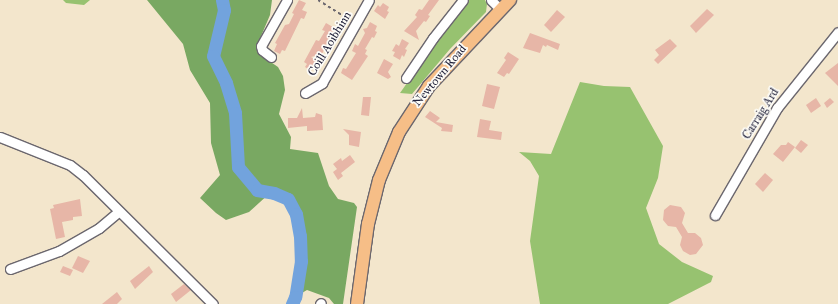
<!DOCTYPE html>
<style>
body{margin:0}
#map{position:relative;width:838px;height:304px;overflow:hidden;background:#f3e6cc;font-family:"IM FELL Great Primer",serif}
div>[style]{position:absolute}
.green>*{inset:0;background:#97c270}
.forest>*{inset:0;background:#79a862}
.river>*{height:13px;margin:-6.5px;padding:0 6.5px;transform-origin:6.5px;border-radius:6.5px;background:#72a3dd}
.building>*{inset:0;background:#e7b6a7}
.path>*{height:1.5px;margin-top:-0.75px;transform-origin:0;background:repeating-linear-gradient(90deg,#6b676e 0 3px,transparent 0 6px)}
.roads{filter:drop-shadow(1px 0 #6b676e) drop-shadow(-1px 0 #6b676e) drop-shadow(0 1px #6b676e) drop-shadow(0 -1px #6b676e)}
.minor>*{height:9px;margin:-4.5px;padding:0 4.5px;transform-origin:4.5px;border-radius:4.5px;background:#fff}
.major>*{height:12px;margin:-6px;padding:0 6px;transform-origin:6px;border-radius:6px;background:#f6be87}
span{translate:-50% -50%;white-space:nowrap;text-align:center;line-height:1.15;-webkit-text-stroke:3.5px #fdfcf7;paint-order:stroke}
.street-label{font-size:12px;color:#22223b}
</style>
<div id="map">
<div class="green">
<div style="clip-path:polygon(63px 0,90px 0,84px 5px,66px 3px)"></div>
<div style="clip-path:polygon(468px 0,485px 0,487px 4px,486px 12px,450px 49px,412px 94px,400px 93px,453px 18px)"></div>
<div style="clip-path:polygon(580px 82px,604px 86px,630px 87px,663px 146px,658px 178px,646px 208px,659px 244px,682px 262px,713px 276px,711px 282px,668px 304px,540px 304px,530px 241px,539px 176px,530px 161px,519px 152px,551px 154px)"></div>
</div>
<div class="forest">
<div style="clip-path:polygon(147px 0,272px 0,270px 15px,256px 48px,259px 54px,278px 67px,283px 76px,285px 90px,279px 114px,291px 137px,290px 149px,318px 153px,329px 186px,338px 199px,354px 203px,357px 207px,343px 304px,334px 304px,329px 298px,307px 290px,295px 297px,301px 262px,300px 241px,298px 228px,288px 199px,270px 193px,249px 212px,226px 220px,216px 213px,200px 198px,220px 175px,211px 143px,210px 103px,190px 70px,183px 44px)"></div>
</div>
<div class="river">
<div style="left:222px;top:0;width:10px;rotate:79deg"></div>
<div style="left:224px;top:10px;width:47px;rotate:103.4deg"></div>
<div style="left:213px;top:56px;width:30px;rotate:64deg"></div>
<div style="left:226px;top:83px;width:31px;rotate:73deg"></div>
<div style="left:235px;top:113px;width:54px;rotate:86.8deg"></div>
<div style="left:238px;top:167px;width:30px;rotate:50deg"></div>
<div style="left:257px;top:190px;width:17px;rotate:10deg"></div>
<div style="left:274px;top:193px;width:15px;rotate:23deg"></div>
<div style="left:288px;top:199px;width:17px;rotate:62deg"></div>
<div style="left:296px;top:214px;width:22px;rotate:80deg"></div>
<div style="left:300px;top:236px;width:25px;rotate:88deg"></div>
<div style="left:301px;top:261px;width:36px;rotate:99deg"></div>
<div style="left:295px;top:297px;width:8px;rotate:113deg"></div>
</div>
<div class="building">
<div style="clip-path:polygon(299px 0,306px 3px,302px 10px,307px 12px,304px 19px,301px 18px,285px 51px,282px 50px,280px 54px,274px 51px,277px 44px,275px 43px,285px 25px,289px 24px,294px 14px,292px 13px)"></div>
<div style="clip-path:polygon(429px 0,439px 0,428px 15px,430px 16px,426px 22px,424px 21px,416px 31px,419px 40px,404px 31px,417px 17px,415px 15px,419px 9px,422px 10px)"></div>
<div style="clip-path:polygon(383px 3px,389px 7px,387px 11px,389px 12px,385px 19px,374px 11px,378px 5px,380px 7px)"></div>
<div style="clip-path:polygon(707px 9px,714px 15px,696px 33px,690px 26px)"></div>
<div style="clip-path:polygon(557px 10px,565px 17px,551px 32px,544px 25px)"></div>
<div style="clip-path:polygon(370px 22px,377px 26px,375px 31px,377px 32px,374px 38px,372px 37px,365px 49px,367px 50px,365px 54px,368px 56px,352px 80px,341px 73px,343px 68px,346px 69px,356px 53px,352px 51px,355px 44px,358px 46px,365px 33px,363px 29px,367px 28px)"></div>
<div style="clip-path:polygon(326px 23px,338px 30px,334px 36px,332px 34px,322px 54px,311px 57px,319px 62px,311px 71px,305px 67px,307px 64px,304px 62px,316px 40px,319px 41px,325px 31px,322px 30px)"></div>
<div style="clip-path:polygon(530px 33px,560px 44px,558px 50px,547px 45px,546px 47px,543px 45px,540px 53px,523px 48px)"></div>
<div style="clip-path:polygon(402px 39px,409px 43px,405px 49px,407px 50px,404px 57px,402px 55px,400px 60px,393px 56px,395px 52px,392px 51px,396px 44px,399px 46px)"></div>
<div style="clip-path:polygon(670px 39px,677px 46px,658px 64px,654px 60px,659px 55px,655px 50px)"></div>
<div style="clip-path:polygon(508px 52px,519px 59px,509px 74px,507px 73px,504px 77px,497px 73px,506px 60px,504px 58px)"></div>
<div style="clip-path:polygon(384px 59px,393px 64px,388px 72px,391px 77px,388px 79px,377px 73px)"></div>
<div style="clip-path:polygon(838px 63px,838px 86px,825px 73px)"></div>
<div style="clip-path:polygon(487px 84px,500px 87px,494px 109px,482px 106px)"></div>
<div style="clip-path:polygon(363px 97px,371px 97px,369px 116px,361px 115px)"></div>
<div style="clip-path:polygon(816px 98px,821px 106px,811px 113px,806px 105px)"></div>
<div style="clip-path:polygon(830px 98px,834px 102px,827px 108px,824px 103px)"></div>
<div style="clip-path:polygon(302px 108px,303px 118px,315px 117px,316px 113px,322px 115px,323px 130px,307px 131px,307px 126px,288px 128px,288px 118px,297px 118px)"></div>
<div style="clip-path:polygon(430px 111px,440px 118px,436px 122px,453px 125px,452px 132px,441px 131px,442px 128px,425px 117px)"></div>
<div style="clip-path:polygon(480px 119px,491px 121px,489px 130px,502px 132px,501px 140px,477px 137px)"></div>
<div style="clip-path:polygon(343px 129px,361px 132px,359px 147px,349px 145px,349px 135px)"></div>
<div style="clip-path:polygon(801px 140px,808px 145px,801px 153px,795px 148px)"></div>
<div style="clip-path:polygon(788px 142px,795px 147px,783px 162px,773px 154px,781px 145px,786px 145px)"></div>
<div style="clip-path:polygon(350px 155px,355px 162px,341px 173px,343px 176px,338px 180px,333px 172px,337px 169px,333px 164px,341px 158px,342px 161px)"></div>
<div style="clip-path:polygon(765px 173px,773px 180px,763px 192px,755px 184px)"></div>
<div style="clip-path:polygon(80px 199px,82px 216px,73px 217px,73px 220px,62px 222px,65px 237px,56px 239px,50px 209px,54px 208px,53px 205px)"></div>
<div style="clip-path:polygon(670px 205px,681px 207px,685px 213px,682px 223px,688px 233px,695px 233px,701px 238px,703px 245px,696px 254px,690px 255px,683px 251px,680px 245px,682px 237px,676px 227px,668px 226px,663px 220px,664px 210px)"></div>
<div style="clip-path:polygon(78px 256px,90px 261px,83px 273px,72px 268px)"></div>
<div style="clip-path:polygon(63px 266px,73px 270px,70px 276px,60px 272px)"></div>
<div style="clip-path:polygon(149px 266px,153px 272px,135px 289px,130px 281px)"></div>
<div style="clip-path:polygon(184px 284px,191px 290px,176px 302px,171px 294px)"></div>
<div style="clip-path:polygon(117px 292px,122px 299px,117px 304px,102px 304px)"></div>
</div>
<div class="path">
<div style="left:318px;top:0;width:36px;rotate:32deg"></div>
</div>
<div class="roads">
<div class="minor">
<div style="left:491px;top:0;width:13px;rotate:45deg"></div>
<div style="left:271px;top:57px;width:11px;rotate:-142deg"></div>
<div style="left:262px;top:50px;width:4px;rotate:-104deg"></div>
<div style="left:261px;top:46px;width:53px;rotate:-60.5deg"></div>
<div style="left:406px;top:78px;width:48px;rotate:-56deg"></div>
<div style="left:433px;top:38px;width:48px;rotate:-51.7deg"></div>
<div style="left:305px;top:93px;width:20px;rotate:-30deg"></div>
<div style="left:322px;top:83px;width:95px;rotate:-60.5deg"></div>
<div style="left:0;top:137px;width:75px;rotate:21.8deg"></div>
<div style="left:70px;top:165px;width:16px;rotate:38deg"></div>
<div style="left:83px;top:175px;width:183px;rotate:44.8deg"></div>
<div style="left:715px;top:215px;width:124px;rotate:-59.9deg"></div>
<div style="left:777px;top:108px;width:97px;rotate:-51.2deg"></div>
<div style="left:10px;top:269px;width:52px;rotate:-20.2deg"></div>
<div style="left:59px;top:251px;width:46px;rotate:-29.9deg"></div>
<div style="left:99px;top:228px;width:26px;rotate:-40deg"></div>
<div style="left:320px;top:304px;width:1px;rotate:-45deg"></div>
</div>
<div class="major">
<div style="left:357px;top:304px;width:81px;rotate:-82.2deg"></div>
<div style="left:368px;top:224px;width:45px;rotate:-76deg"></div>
<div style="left:379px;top:180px;width:52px;rotate:-67.4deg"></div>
<div style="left:399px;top:132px;width:55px;rotate:-56.9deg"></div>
<div style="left:429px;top:86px;width:118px;rotate:-46.7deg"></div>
</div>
</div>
<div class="street-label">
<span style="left:330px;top:44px;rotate:-59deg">Coill Aoibhinn</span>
<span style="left:440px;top:76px;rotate:-50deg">Newtown Road</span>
<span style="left:761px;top:114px;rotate:-58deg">Carraig Ard</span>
</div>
</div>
